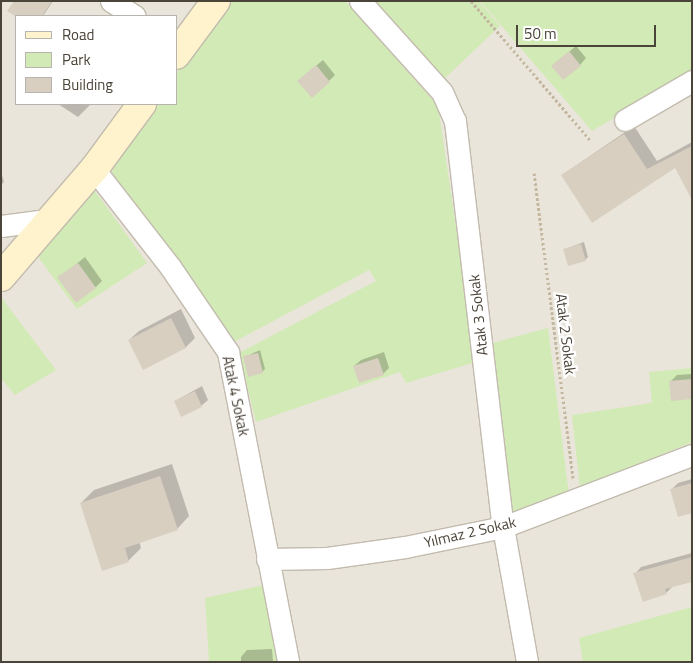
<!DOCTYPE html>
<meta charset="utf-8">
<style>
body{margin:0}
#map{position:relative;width:693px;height:663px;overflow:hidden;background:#f6f3ec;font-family:"Titillium Web",sans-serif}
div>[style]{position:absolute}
.residential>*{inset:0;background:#eae5da}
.green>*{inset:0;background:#d2eab5}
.shadow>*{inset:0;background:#0003}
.building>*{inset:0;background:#d8cfc1}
.path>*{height:3px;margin-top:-1.5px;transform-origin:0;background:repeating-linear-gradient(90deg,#c4b79f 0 2.5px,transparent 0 5px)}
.roads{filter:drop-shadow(1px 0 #c2bbae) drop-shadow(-1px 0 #c2bbae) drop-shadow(0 1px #c2bbae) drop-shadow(0 -1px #c2bbae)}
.minor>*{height:21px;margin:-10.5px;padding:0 10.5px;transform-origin:10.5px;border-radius:10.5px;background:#fff}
.secondary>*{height:28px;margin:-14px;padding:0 14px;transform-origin:14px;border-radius:14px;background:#fff3cd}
span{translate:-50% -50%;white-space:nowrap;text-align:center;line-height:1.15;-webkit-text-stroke:4.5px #fff;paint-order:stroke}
.street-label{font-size:15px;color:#4b4439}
.frame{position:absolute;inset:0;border:2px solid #4b4439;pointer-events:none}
.legend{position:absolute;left:15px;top:15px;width:162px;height:90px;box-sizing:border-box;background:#fff;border:1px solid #b7b4b0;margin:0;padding:6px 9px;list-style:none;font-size:15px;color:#4b4439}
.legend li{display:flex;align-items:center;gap:10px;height:25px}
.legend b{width:25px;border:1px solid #b7b4b0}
.scale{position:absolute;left:516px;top:25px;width:140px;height:22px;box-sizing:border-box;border:2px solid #4b4439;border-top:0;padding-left:6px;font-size:15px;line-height:18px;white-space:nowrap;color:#4b4439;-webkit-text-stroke:4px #fff;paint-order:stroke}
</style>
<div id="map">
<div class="residential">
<div style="clip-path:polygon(evenodd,1px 1px,692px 1px,692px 662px,1px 662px,1px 1px,16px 16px,176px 16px,176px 104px,16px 104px,16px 16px)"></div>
</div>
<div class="green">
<div style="clip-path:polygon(229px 1px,345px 1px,438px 106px,476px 362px,406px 383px,400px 372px,256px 422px,239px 353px,376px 281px,369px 270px,232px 343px,112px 176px,113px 166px,156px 104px,176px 104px,176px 74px)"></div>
<div style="clip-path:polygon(367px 1px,479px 1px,500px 26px,442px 81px)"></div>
<div style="clip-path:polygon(480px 1px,692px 1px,692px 72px,592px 131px)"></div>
<div style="clip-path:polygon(92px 187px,147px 263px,77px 309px,35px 253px)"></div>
<div style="clip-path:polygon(1px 297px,56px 370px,15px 395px,1px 378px)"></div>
<div style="clip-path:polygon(548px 328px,569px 495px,507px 516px,489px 344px)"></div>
<div style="clip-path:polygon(692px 368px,692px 442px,580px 488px,572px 415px,652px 403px,649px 372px)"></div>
<div style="clip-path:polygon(264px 585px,279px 662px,209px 662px,205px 598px)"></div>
<div style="clip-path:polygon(692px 607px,692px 662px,583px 662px,579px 638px)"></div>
</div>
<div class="shadow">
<div style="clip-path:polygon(15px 1px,53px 1px,43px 16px,17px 16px,9px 11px)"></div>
<div style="clip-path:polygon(576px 46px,586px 58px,580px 65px,552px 66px)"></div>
<div style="clip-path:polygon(323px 60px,335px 75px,329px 81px,305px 75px)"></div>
<div style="clip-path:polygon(58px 104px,91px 104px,78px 117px)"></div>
<div style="clip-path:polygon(634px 126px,657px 161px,692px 142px,692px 177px,676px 167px,592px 221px,562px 175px)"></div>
<div style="clip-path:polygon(1px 172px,4px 182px,1px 185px)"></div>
<div style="clip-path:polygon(584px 242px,588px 257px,585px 260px,565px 249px)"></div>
<div style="clip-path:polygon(85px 257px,102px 281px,96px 287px,59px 278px)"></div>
<div style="clip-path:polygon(181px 309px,195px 338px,186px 347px,144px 369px,129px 340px,139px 331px)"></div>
<div style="clip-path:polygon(260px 350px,265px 369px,262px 372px,245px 357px)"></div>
<div style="clip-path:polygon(384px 352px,389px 368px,383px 374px,354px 366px,361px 360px)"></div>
<div style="clip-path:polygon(692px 374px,692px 398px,670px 382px,677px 375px)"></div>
<div style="clip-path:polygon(202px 386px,208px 400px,201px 406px,175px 401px)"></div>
<div style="clip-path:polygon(172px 464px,189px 516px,177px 529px,139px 541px,141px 548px,129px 560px,103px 569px,81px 503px,94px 490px)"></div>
<div style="clip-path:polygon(692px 479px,692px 512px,672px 489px,678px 483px)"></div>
<div style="clip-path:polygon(692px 553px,692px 581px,673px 586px,666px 593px,635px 574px,641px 567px)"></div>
<div style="clip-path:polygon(272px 649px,273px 662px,241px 662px,241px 657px,247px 650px)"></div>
</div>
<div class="building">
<div style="clip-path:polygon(14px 1px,52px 1px,42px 16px,15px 16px,7px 11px)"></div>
<div style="clip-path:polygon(569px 51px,581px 66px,563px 80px,551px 66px)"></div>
<div style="clip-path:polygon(316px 65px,330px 82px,312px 98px,297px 81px)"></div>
<div style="clip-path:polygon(624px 134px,647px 169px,692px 146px,692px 200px,675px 168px,592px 223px,561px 175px)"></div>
<div style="clip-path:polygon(581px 244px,586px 261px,568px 266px,563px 249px)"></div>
<div style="clip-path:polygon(78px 263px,96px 288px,76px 303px,57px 277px)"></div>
<div style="clip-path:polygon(171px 318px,186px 348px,143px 370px,128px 340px)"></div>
<div style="clip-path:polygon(258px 353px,263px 373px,248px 377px,243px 356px)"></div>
<div style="clip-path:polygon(378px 358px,384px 375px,359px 383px,353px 366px)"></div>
<div style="clip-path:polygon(692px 379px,692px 399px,671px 401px,669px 381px)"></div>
<div style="clip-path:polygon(195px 391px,202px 407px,181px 417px,174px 401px)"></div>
<div style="clip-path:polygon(160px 476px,178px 530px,125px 548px,129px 562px,102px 571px,80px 503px)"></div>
<div style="clip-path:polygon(692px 483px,692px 513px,678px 517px,670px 489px)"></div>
<div style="clip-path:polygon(692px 557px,692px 582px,665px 589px,667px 594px,643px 602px,633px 573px)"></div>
</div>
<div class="path">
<div style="left:471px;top:1px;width:183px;rotate:49.4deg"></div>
<div style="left:534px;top:173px;width:308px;rotate:82.7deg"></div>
</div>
<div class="roads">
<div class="minor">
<div style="left:111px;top:1px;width:28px;rotate:32deg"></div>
<div style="left:360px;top:1px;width:122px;rotate:48deg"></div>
<div style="left:442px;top:92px;width:32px;rotate:66deg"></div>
<div style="left:455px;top:121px;width:409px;rotate:83.3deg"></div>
<div style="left:503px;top:527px;width:137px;rotate:79.9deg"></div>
<div style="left:625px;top:120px;width:78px;rotate:-30.2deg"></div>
<div style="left:94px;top:169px;width:125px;rotate:52.1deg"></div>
<div style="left:171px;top:268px;width:102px;rotate:55.8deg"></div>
<div style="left:228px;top:352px;width:316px;rotate:79deg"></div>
<div style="left:1px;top:226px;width:52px;rotate:-7.7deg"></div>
<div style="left:267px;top:559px;width:60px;rotate:-1deg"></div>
<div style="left:327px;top:558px;width:79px;rotate:-8deg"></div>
<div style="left:405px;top:547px;width:100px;rotate:-11.5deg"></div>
<div style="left:503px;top:527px;width:202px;rotate:-20.9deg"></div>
</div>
<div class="secondary">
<div style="left:176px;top:55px;width:67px;rotate:-53.5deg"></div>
<div style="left:1px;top:277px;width:143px;rotate:-49.3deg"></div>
<div style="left:94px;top:169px;width:81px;rotate:-53.6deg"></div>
</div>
</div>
<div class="street-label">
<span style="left:478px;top:315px;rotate:-96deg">Atak 3 Sokak</span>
<span style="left:566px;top:334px;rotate:83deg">Atak 2 Sokak</span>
<span style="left:236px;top:396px;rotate:78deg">Atak 4 Sokak</span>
<span style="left:470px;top:532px;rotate:-13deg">Yılmaz 2 Sokak</span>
</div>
<div class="frame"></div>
<ul class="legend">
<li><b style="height:6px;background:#fff3cd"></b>Road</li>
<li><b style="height:14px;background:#d2eab5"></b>Park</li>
<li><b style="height:14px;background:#d8cfc1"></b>Building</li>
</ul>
<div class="scale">50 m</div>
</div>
